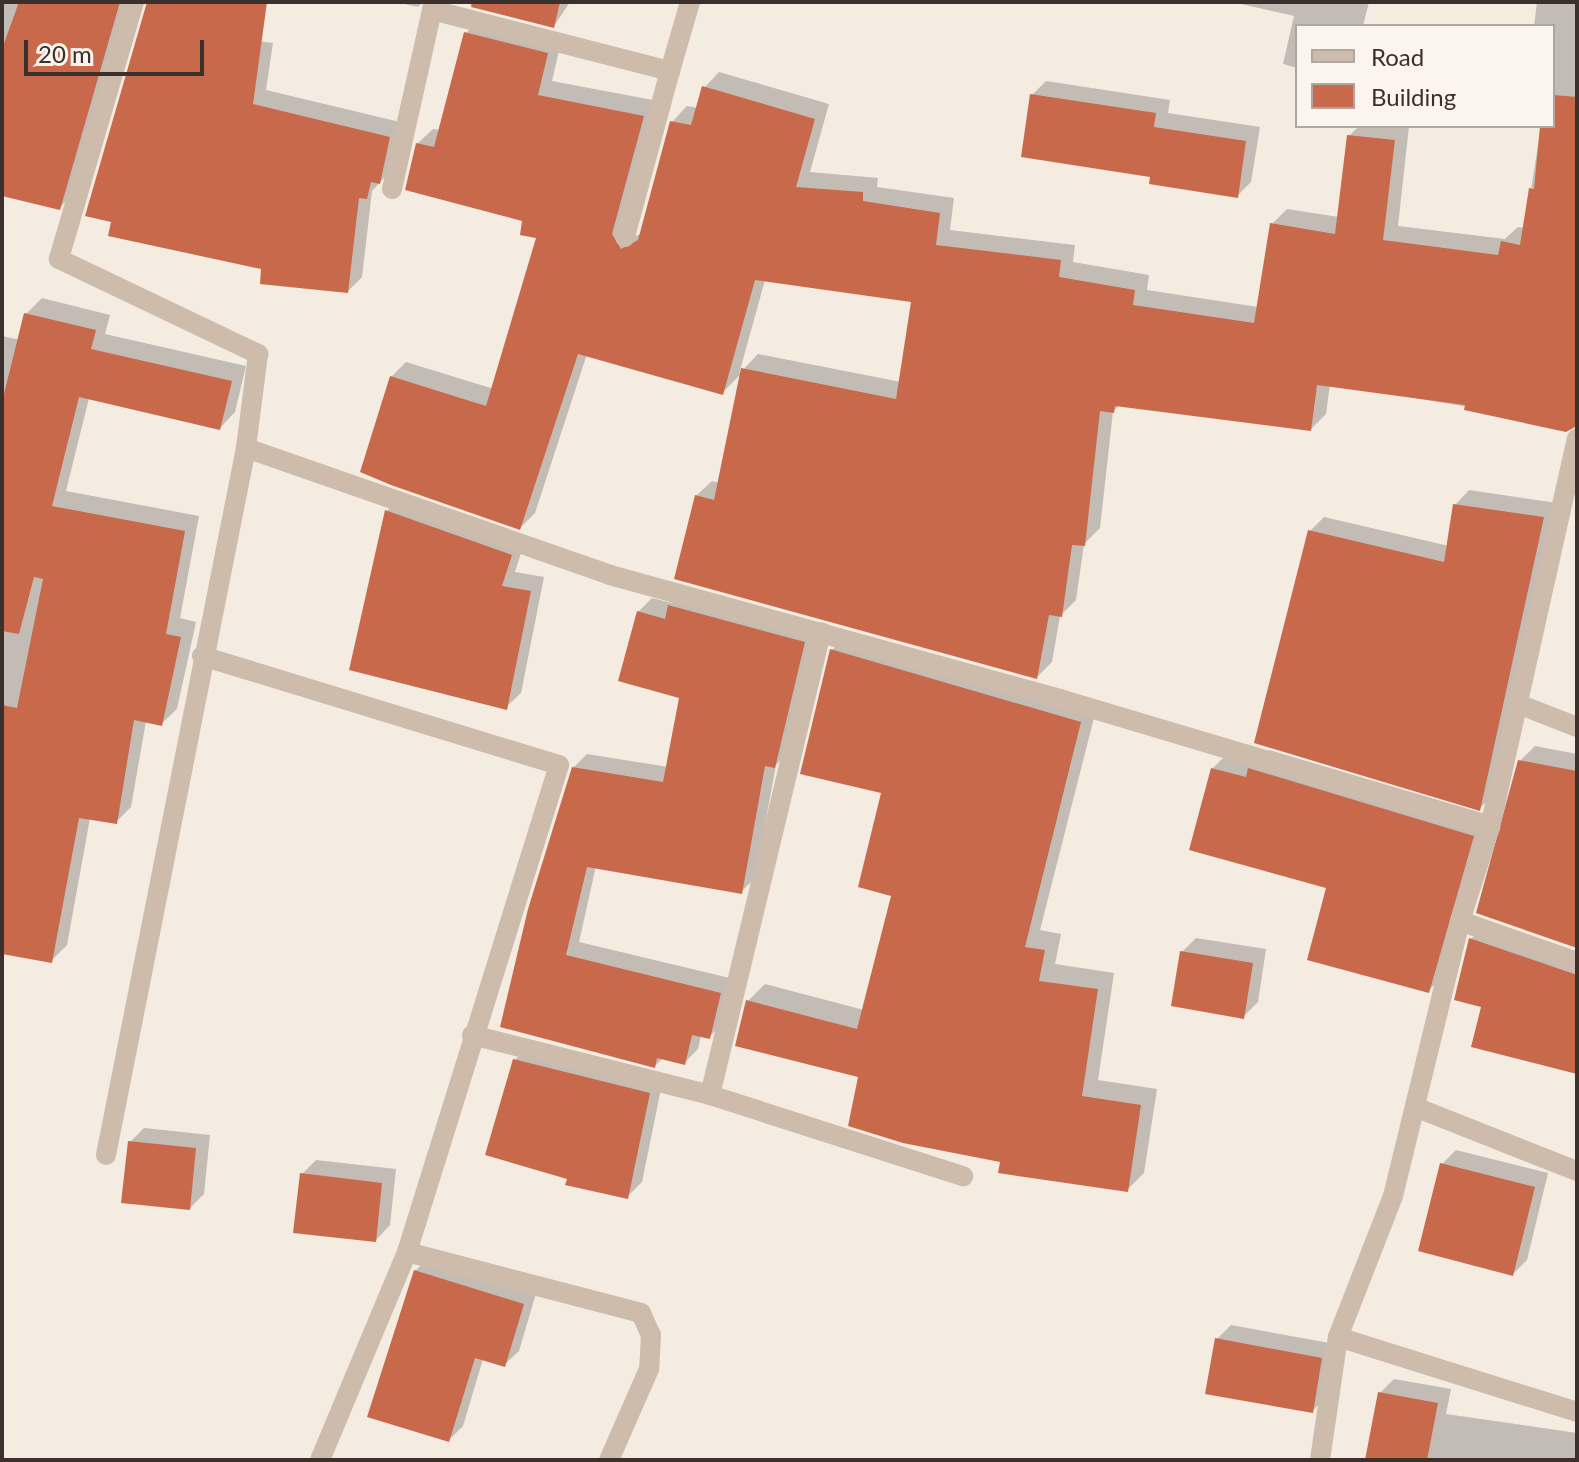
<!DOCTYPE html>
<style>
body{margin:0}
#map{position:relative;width:1579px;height:1462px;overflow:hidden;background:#f4ebe1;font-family:Lato,sans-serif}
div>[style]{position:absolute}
.shadow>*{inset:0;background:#0003}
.building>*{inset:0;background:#c8694b}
.minor>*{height:20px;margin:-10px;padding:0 10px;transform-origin:10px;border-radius:10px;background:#cdbbac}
span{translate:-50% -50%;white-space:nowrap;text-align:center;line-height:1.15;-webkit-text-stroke:8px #fbf5ee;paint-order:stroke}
.frame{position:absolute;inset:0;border:4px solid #3b302b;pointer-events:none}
.legend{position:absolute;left:1295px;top:24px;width:260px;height:104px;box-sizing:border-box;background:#fbf5ee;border:2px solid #aea6a0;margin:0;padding:10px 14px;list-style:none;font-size:24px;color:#3b302b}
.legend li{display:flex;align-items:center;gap:16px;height:40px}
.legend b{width:40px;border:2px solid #aea6a0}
.scale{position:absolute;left:24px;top:40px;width:180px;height:36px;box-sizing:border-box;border:4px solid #3b302b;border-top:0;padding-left:10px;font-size:24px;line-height:28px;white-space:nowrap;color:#3b302b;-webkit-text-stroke:6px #fbf5ee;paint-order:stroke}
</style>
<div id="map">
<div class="shadow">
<div style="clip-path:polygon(2px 2px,125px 2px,74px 193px,59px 208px,2px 194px)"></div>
<div style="clip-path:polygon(395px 2px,423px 2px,418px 7px)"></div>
<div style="clip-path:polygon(461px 2px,570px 2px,554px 26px)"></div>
<div style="clip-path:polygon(1232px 2px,1369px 2px,1363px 26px,1297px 26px,1297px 68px,1283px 64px,1294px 16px)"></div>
<div style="clip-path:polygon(evenodd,1537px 2px,1577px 2px,1577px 425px,1330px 384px,1326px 414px,1311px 429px,1120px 405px,1113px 411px,1100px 528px,1084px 544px,1076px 600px,1060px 616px,1052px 662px,1037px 677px,696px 496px,712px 481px,720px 483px,742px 373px,723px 392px,587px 354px,535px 513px,520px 528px,391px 377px,406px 362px,494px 389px,539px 237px,524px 220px,417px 144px,433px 129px,440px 130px,466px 33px,481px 18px,562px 38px,552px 81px,658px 101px,627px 217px,636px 236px,642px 233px,672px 122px,687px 106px,698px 108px,704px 88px,719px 72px,829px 104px,810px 172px,878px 178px,877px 187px,954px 198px,950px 230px,1075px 245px,1073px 262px,1149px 275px,1147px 290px,1258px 307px,1272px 224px,1287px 209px,1339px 217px,1349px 136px,1359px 126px,1409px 126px,1398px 226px,1505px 239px,1518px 227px,1525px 228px,1541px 126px,1553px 126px,1553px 26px,1534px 26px,1537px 2px,765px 280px,914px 300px,901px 382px,758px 354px,739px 374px,765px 280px)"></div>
<div style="clip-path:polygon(153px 26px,273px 43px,266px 90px,404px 123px,394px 167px,372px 191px,362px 277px,348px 291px,264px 268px)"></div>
<div style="clip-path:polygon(1046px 81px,1170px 100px,1168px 113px,1260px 127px,1251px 182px,1237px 196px,1152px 175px,1032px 95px)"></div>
<div style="clip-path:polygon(42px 298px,110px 315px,105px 334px,246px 366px,235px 412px,220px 428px,89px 398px,66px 491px,199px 516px,180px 618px,196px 622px,177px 709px,161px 724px,146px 721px,131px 807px,116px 822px,90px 818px,67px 945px,51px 961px,2px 952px,2px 336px,20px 340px,26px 314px)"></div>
<div style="clip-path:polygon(1469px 490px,1557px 503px,1494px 794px,1480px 808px,1310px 531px,1324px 517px,1449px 546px,1455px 505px)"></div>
<div style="clip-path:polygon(401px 497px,525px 540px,515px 572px,544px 577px,521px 693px,506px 707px,387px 511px)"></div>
<div style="clip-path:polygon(684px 592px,818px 629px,788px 752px,776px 765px,755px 878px,741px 892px,596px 866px,579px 942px,734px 979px,723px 1023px,709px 1037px,701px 1035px,698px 1049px,684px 1063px,663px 1058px,655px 1066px,502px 1026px,573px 768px,587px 754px,668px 767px,681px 696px,638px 612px,652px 598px,672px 603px)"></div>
<div style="clip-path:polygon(849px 633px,1097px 706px,1040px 930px,1061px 934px,1055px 964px,1114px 973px,1098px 1080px,1157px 1089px,1144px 1173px,1127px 1190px,1002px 1161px,860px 1076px,748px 1001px,765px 984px,864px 1010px,894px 894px,884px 791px,832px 650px)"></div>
<div style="clip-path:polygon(1535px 746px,1577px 754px,1577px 946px,1520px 761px)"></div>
<div style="clip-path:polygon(1232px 749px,1262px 757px,1269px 750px,1492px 816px,1448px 971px,1428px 991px,1212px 769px)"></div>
<div style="clip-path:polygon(1485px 925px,1577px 957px,1577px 1072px,1484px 1006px,1471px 939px)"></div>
<div style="clip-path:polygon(1196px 938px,1266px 949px,1258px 1002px,1243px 1017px,1182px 952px)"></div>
<div style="clip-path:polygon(529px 1045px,663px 1079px,642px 1182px,627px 1197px,569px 1178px,515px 1060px)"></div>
<div style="clip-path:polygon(144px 1128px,210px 1135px,204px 1194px,190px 1208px,130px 1142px)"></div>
<div style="clip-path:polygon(1456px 1150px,1548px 1173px,1527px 1260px,1513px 1274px,1442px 1164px)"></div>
<div style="clip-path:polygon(316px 1160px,396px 1169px,390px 1225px,376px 1240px,302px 1174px)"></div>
<div style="clip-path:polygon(430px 1257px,537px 1290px,519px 1351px,504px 1365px,483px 1359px,463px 1426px,449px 1440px,415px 1271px)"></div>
<div style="clip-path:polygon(1231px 1325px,1335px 1344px,1327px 1397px,1312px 1411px,1217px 1339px)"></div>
<div style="clip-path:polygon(1394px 1379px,1451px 1389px,1446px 1414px,1577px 1433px,1577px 1460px,1369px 1460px,1380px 1393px)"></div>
</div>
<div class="building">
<div style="clip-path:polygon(19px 2px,120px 2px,60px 210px,2px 196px,2px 49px)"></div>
<div style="clip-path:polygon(147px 2px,267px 2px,253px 104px,390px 137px,380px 184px,371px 182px,367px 199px,359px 198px,348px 293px,260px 284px,261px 269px,108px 236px,111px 222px,85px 216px)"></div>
<div style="clip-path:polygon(472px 2px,560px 2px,554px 28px,471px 7px)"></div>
<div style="clip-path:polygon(464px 32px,548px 53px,538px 95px,644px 116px,612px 234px,621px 249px,638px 240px,670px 121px,691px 125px,702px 86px,815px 119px,796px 187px,863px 192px,863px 201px,940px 213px,936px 245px,1061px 260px,1059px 277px,1135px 290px,1133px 305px,1254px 323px,1270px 223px,1335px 234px,1347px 135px,1395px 140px,1383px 240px,1498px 255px,1501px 241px,1520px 245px,1529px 188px,1534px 189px,1540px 126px,1553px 126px,1553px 95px,1577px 97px,1577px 426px,1566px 432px,1464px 410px,1465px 405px,1317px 385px,1311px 431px,1115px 406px,1114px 413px,1100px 411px,1085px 546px,1072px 545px,1062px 617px,1049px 615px,1037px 679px,674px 579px,695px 495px,714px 500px,741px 368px,896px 399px,911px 302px,755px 280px,723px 395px,578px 354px,520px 530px,391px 485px,360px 472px,390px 376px,486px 406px,536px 238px,520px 235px,522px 221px,405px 190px,416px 143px,434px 147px)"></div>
<div style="clip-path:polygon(1030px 94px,1156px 113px,1154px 127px,1246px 141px,1238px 198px,1149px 184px,1150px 177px,1021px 157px)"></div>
<div style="clip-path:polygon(24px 313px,96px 330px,91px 349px,232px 381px,220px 430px,79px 397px,52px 506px,185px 531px,166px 634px,181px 637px,162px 726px,134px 720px,117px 824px,79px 818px,52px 963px,2px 954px,2px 705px,17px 708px,43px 579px,34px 577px,19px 634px,2px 631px,2px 402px)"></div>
<div style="clip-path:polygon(1453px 504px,1544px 517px,1480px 811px,1254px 743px,1308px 530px,1444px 562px)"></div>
<div style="clip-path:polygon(385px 510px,512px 555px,502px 586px,531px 591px,507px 710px,349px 670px)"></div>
<div style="clip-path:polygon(668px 605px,805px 642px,775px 768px,765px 766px,742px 894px,587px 867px,566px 955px,721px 993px,710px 1039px,692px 1035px,685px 1065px,657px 1058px,655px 1068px,500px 1027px,528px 909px,572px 767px,663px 782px,679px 698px,618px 681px,637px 611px,665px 619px)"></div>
<div style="clip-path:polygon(830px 649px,1081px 722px,1025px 947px,1045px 950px,1039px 981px,1098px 989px,1082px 1096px,1141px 1105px,1128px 1192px,998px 1173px,1000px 1162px,903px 1143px,848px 1126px,858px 1077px,735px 1046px,746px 1000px,857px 1029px,891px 896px,858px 887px,881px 793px,800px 774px)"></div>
<div style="clip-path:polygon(1518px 760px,1577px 771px,1577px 948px,1476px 913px)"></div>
<div style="clip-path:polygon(1211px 768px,1246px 777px,1248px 768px,1474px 836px,1429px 993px,1307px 960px,1326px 888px,1189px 850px)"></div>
<div style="clip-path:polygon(1469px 938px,1577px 975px,1577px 1074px,1471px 1047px,1481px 1007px,1454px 1000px)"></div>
<div style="clip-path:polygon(1180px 951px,1253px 963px,1244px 1019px,1171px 1006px)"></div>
<div style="clip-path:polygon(513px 1059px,650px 1093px,628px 1199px,565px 1185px,567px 1179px,485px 1155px)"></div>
<div style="clip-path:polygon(128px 1141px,196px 1148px,190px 1210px,121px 1203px)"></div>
<div style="clip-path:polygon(1440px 1163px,1535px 1187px,1513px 1276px,1418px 1251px)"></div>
<div style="clip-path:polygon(300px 1173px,382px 1183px,376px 1242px,293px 1233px)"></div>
<div style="clip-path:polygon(414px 1270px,524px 1304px,505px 1367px,475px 1358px,449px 1442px,367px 1417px)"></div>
<div style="clip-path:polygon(1215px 1338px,1322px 1358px,1313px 1413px,1205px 1394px)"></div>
<div style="clip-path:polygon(1378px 1392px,1438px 1403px,1427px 1460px,1365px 1460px)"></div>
</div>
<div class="minor">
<div style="left:134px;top:2px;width:268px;rotate:106.3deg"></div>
<div style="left:59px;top:259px;width:221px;rotate:25.5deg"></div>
<div style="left:258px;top:354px;width:95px;rotate:97.3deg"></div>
<div style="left:246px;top:448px;width:386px;rotate:19.2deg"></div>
<div style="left:610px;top:575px;width:467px;rotate:15.4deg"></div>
<div style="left:1060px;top:699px;width:449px;rotate:16.6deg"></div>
<div style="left:434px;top:2px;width:8px;rotate:104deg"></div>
<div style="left:432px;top:10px;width:246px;rotate:14.4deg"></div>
<div style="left:670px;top:71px;width:172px;rotate:105.2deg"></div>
<div style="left:670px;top:71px;width:72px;rotate:-73.8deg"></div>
<div style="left:392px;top:189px;width:183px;rotate:-77.4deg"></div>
<div style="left:202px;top:656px;width:373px;rotate:17deg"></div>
<div style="left:559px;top:765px;width:510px;rotate:107.33deg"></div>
<div style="left:407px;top:1252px;width:225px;rotate:112.7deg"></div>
<div style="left:1518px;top:704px;width:63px;rotate:21.3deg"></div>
<div style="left:1460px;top:921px;width:124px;rotate:19.3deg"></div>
<div style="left:472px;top:1035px;width:245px;rotate:14.1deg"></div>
<div style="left:710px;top:1095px;width:476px;rotate:-76.5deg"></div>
<div style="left:710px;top:1095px;width:266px;rotate:17.8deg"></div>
<div style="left:1415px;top:1107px;width:174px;rotate:21.6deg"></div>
<div style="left:106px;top:1155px;width:721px;rotate:-78.8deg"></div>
<div style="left:407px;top:1252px;width:242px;rotate:14.6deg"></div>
<div style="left:641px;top:1313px;width:24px;rotate:66deg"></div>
<div style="left:651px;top:1335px;width:34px;rotate:93deg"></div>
<div style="left:649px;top:1369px;width:99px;rotate:113.7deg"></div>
<div style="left:1338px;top:1337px;width:250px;rotate:17.4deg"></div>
<div style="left:1320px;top:1460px;width:124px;rotate:-81.7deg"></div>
<div style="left:1338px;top:1337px;width:151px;rotate:-68.7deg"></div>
<div style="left:1393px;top:1196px;width:283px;rotate:-76.3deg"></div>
<div style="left:1460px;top:921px;width:99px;rotate:-72.3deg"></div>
<div style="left:1490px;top:827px;width:398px;rotate:-77.4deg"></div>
</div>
<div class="frame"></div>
<ul class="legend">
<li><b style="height:10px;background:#cdbbac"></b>Road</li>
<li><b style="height:22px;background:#c8694b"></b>Building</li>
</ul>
<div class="scale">20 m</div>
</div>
